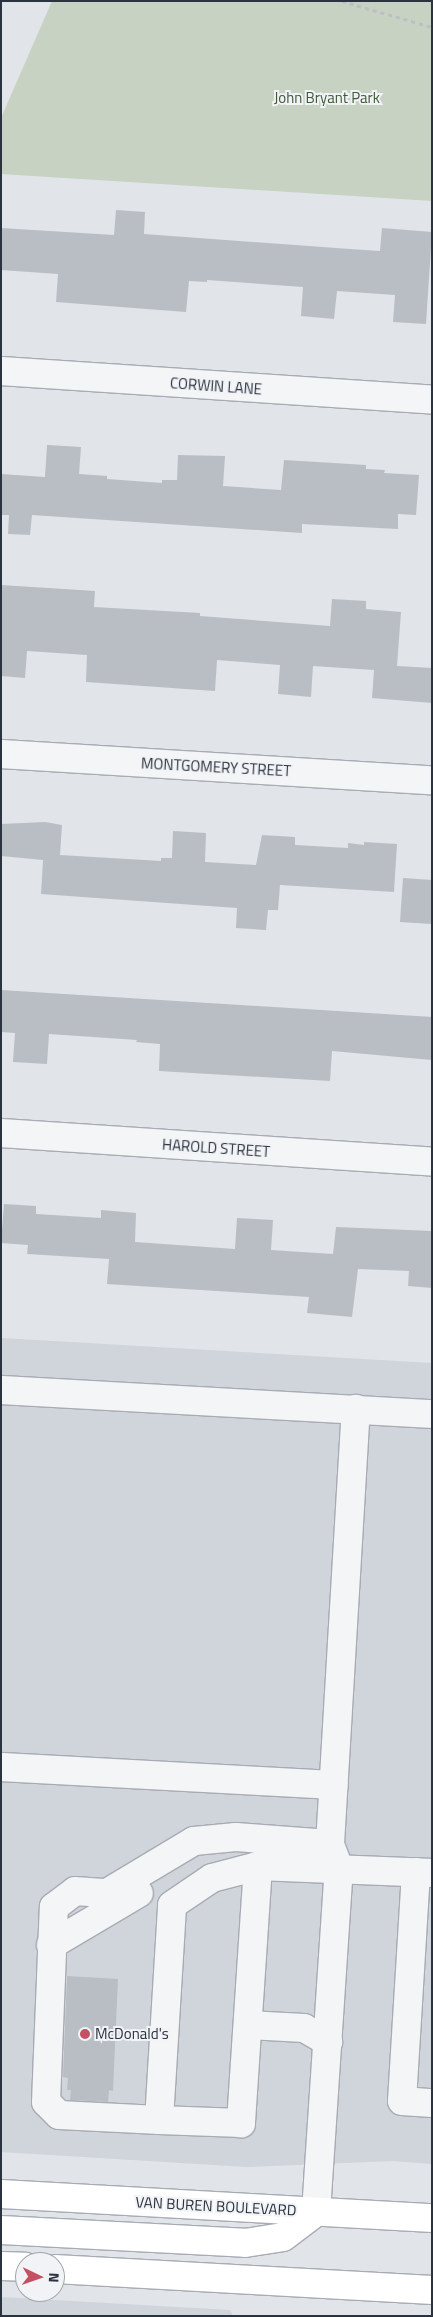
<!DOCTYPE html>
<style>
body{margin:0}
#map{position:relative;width:433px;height:2317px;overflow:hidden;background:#e1e4e9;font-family:"Titillium Web",sans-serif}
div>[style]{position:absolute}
.built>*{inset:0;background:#d0d4db}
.green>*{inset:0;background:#c7d2c3}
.building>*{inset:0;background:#b9bec5}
.path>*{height:3px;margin-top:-1.5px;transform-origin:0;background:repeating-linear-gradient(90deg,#bcbfc3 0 4px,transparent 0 8px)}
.roads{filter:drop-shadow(1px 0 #a7abb3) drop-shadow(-1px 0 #a7abb3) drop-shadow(0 1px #a7abb3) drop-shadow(0 -1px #a7abb3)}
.minor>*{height:28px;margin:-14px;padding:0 14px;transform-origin:14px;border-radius:14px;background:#f4f5f7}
.major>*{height:28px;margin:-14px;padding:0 14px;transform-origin:14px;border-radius:14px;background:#fff}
.dots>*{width:14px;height:14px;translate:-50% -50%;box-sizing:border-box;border:2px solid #f1f3f6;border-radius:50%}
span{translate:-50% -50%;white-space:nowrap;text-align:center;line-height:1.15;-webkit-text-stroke:4px #f1f3f6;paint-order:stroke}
.park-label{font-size:15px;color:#405a39}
.street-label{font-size:15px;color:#2b333f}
.poi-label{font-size:15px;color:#2b333f}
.left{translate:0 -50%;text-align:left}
.frame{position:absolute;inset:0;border:2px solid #2b333f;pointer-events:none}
.north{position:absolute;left:15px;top:2252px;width:50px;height:50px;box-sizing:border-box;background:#f1f3f6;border:1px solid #a2a6ad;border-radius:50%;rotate:93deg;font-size:14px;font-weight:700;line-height:20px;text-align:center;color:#2b333f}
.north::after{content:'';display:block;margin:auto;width:18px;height:22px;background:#c45063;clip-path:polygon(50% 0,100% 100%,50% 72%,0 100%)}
</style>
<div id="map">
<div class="built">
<div style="clip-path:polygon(1px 1338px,432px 1363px,432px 2164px,392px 2161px,247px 2167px,1px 2152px)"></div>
<div style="clip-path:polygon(1px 2297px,230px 2310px,233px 2316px,1px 2316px)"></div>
</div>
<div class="green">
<div style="clip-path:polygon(52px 1px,432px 1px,432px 201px,1px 174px,1px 118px)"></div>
</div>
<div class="building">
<div style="clip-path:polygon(116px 210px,145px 212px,144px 234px,350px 249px,380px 251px,382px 228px,432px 232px,426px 324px,393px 322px,395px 295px,337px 291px,334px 319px,301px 316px,303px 287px,207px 280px,207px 282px,189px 281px,186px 312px,56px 302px,58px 274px,1px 270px,1px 228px,114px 235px)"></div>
<div style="clip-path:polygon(47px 445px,81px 447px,79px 474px,107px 476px,107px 479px,162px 483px,162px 480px,177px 480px,178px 455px,225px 456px,223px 486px,281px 490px,284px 460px,366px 465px,366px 469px,385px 470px,384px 473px,419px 475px,416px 515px,398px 514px,398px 529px,302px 524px,302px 533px,32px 515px,30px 535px,8px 534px,9px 515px,1px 515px,1px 474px,45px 477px)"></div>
<div style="clip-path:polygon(1px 585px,95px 591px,94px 607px,200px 613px,200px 616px,330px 626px,332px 599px,366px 601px,366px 609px,401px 612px,397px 666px,432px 668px,432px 703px,372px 698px,374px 670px,313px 666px,311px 697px,278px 694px,280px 665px,217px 660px,215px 691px,86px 682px,87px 655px,27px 651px,25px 678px,1px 676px)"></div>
<div style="clip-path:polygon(45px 822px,62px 825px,60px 855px,161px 861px,161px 858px,172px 858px,173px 831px,206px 833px,205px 862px,256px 865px,262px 835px,295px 837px,295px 845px,348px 848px,348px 843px,364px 845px,364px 842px,397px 844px,394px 892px,280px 885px,278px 910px,268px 910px,266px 930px,236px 928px,237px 908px,41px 894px,43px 860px,1px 856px,1px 824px)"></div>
<div style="clip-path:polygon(403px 878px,432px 880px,432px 924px,400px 922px)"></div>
<div style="clip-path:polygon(1px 990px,432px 1017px,432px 1060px,332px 1051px,330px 1081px,159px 1071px,160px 1044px,136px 1042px,137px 1040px,49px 1034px,47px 1064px,13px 1062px,15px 1033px,1px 1032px)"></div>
<div style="clip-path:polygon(4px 1204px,36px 1206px,36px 1214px,101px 1218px,101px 1210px,136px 1213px,135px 1242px,235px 1249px,237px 1218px,273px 1220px,271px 1250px,333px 1254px,336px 1227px,432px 1231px,432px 1288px,408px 1286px,409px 1271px,358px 1269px,352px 1317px,307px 1313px,309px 1297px,107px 1284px,109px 1259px,27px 1254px,28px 1245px,1px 1243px)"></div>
<div style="clip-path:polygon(67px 1976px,118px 1979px,113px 2091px,109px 2090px,108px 2102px,70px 2100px,71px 2090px,67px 2090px,68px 2078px,63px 2077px)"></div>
</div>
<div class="path">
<div style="left:342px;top:1px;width:94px;rotate:16.1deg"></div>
</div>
<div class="roads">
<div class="minor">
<div style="left:1px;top:371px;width:432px;rotate:3.8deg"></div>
<div style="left:1px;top:754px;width:432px;rotate:3.5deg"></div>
<div style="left:1px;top:1133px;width:432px;rotate:3.8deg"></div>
<div style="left:1px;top:1390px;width:432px;rotate:3.2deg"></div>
<div style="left:1px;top:1767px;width:333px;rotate:3.1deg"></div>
<div style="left:258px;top:1866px;width:258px;rotate:93.8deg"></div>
<div style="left:241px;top:2123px;width:82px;rotate:-177.9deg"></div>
<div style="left:159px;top:2120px;width:215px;rotate:-86.5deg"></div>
<div style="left:172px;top:1905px;width:48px;rotate:-34deg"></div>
<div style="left:212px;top:1878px;width:48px;rotate:-14.6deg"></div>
<div style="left:258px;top:1866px;width:174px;rotate:2.3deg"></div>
<div style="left:416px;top:1872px;width:229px;rotate:93.5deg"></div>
<div style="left:402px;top:2101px;width:30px;rotate:4deg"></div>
<div style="left:51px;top:1945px;width:102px;rotate:-30.6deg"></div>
<div style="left:248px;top:2025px;width:56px;rotate:3.1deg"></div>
<div style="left:304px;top:2028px;width:28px;rotate:30deg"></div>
<div style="left:159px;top:2120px;width:100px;rotate:-177.1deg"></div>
<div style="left:59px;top:2115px;width:18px;rotate:-135deg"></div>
<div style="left:46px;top:2102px;width:195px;rotate:-87.7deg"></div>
<div style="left:54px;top:1907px;width:26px;rotate:-37deg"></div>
<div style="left:75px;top:1891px;width:32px;rotate:4deg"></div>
<div style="left:107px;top:1893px;width:101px;rotate:-30.9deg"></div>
<div style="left:194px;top:1841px;width:42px;rotate:-5.4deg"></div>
<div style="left:236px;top:1837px;width:94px;rotate:4.3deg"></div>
<div style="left:316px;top:2212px;width:345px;rotate:-86.2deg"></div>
<div style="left:339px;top:1868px;width:26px;rotate:-111deg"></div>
<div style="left:330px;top:1844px;width:436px;rotate:-86.6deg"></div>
</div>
<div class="major">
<div style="left:1px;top:2194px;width:432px;rotate:3.2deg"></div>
<div style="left:1px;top:2230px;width:244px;rotate:3deg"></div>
<div style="left:245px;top:2243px;width:38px;rotate:-9deg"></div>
<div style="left:283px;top:2237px;width:41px;rotate:-37.1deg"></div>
<div style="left:1px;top:2266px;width:24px;rotate:2deg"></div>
<div style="left:55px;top:2269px;width:378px;rotate:3.2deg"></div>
</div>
</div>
<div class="dots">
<div style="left:85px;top:2034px;background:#c45063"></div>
</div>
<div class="park-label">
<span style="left:327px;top:98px">John Bryant Park</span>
</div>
<div class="street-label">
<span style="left:216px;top:386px;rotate:4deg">CORWIN LANE</span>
<span style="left:216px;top:767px;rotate:3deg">MONTGOMERY STREET</span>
<span style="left:216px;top:1148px;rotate:4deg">HAROLD STREET</span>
<span style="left:216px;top:2206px;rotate:3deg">VAN BUREN BOULEVARD</span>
</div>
<div class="poi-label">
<span class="left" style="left:95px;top:2034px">McDonald's</span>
</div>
<div class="frame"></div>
<div class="north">N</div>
</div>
